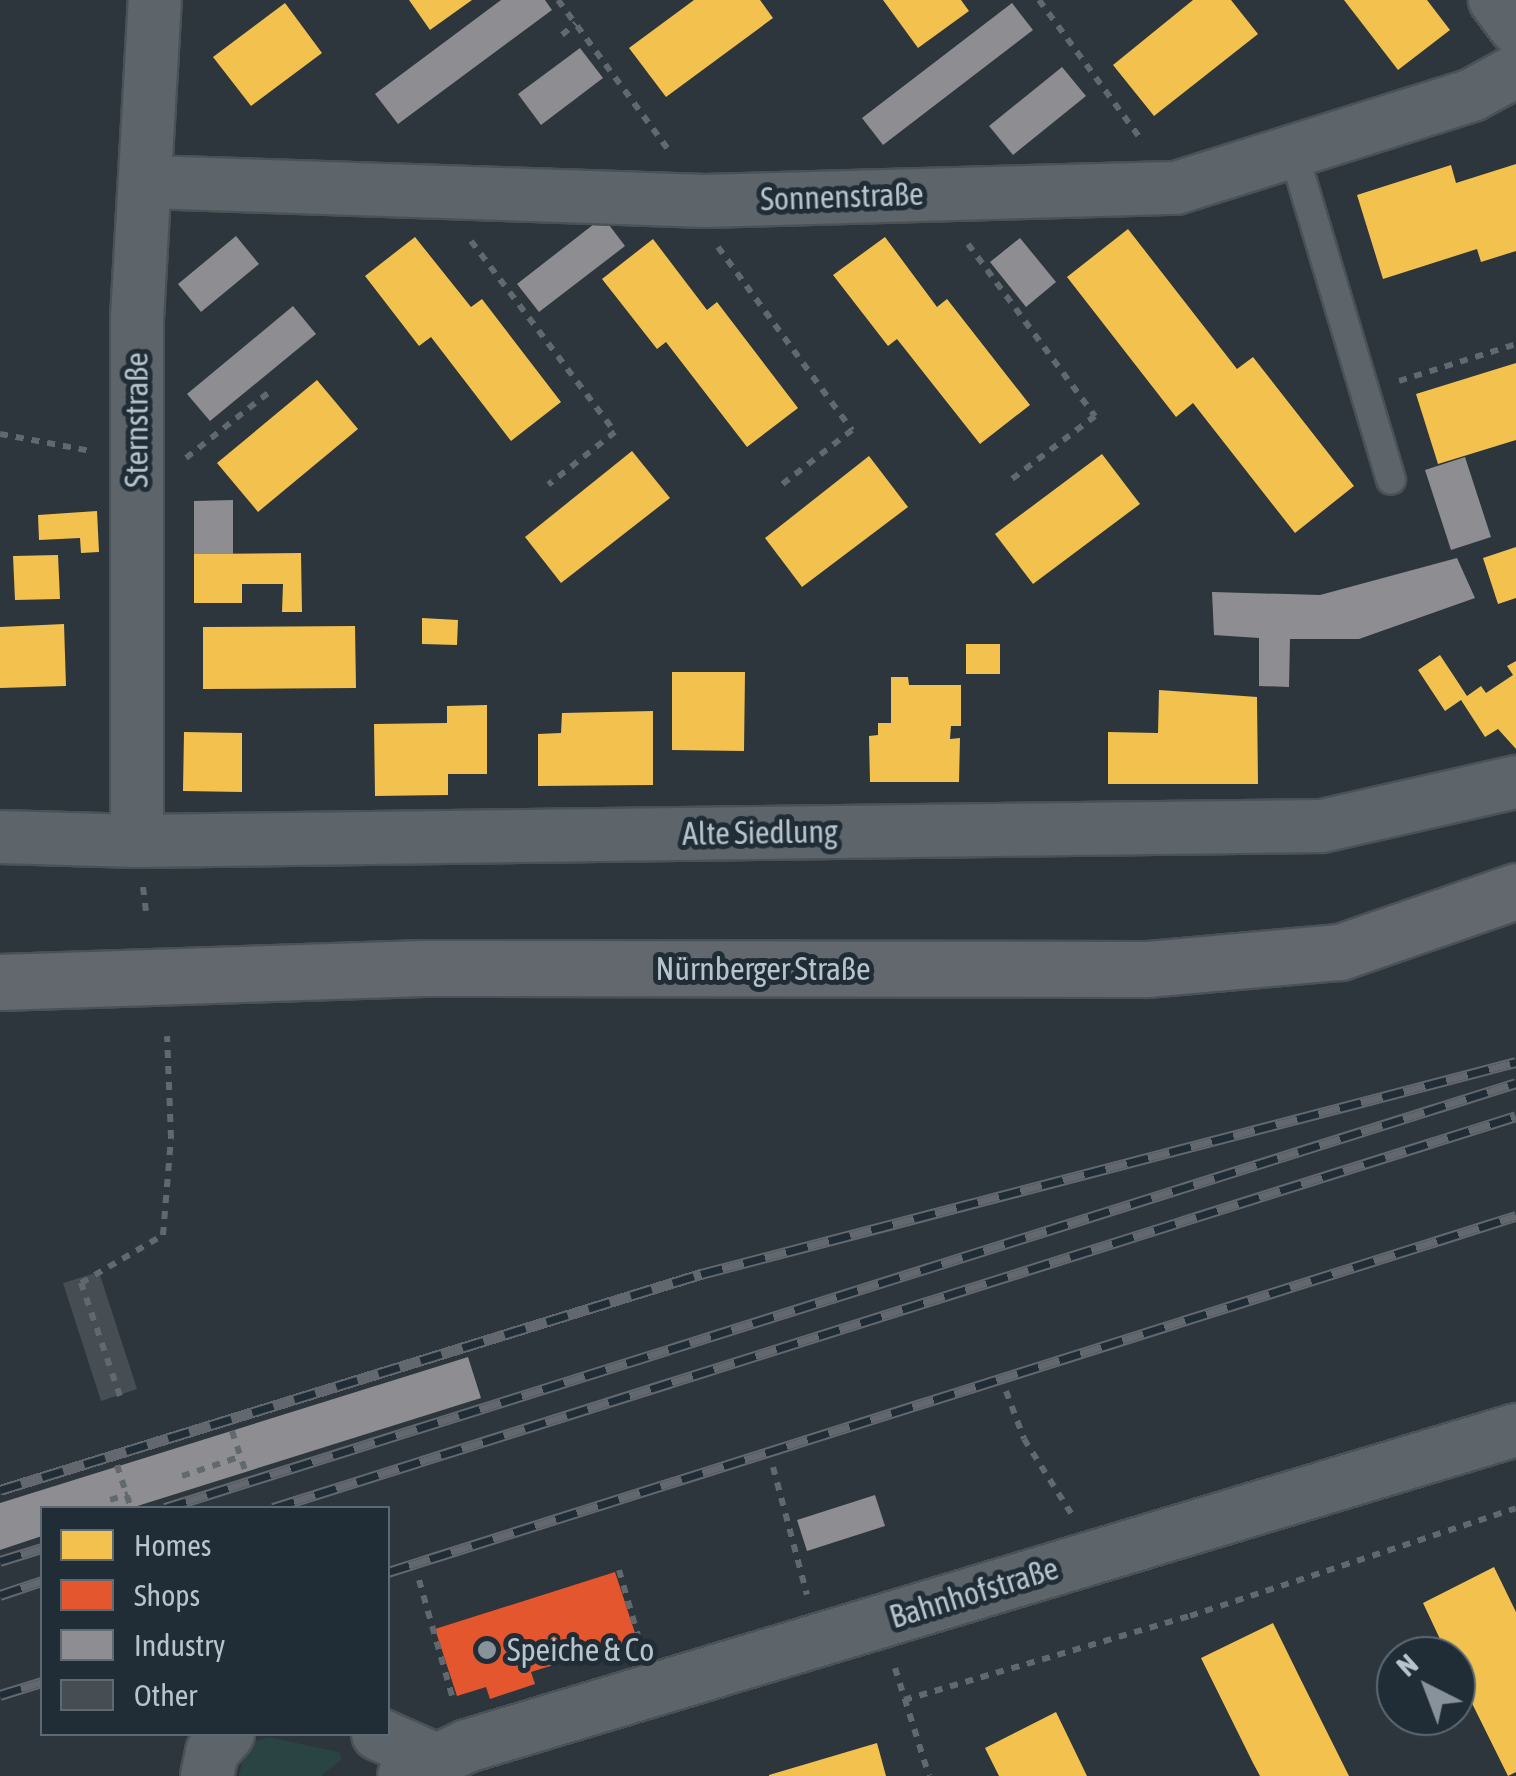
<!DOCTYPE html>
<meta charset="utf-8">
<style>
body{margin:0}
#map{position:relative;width:1516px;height:1776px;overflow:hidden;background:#2d363c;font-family:"Asap Condensed",sans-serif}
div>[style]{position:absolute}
.green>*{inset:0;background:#2a4343}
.homes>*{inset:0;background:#f2c14e}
.shops>*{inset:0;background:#e4572e}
.industry>*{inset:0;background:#8d8d92}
.building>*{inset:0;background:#464e53}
.path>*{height:6px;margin-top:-3px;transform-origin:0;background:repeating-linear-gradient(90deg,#61686e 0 8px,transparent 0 16px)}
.roads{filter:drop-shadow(2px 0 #4b5256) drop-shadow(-2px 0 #4b5256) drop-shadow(0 2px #4b5256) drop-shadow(0 -2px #4b5256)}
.lane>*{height:28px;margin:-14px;padding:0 14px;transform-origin:14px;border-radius:14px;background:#5d646a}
.street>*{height:52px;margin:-26px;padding:0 26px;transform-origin:26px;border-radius:26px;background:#5d646a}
.secondary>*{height:55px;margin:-27.5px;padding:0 27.5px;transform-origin:27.5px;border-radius:27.5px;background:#62686e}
.rail>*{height:11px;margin-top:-5.5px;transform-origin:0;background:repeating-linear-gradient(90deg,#202d37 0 22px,#62686e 0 44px);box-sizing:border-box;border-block:2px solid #62686e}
.dots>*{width:28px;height:28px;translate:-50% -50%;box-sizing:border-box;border:5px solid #202d37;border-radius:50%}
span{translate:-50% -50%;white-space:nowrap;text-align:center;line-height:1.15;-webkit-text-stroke:10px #202d37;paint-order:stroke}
.street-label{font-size:32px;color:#b8c3cc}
.poi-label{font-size:32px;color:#b8c3cc}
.left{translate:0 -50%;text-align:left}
.legend{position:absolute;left:40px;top:1506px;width:350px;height:230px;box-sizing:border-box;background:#202d37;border:2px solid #5d6973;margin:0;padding:12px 18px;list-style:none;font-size:30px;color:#b8c3cc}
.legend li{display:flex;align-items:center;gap:20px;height:50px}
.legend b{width:50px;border:2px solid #5d6973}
.north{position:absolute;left:1376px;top:1636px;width:100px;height:100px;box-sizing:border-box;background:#202d37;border:2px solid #5d6973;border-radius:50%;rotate:318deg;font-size:28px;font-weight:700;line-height:40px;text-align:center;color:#b8c3cc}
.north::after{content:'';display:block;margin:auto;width:35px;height:45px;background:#87929a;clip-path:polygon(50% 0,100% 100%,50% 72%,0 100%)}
</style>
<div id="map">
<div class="green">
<div style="clip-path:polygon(269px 1737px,339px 1752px,342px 1759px,321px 1776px,239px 1776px,246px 1745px)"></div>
</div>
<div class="homes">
<div style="clip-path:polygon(409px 0,472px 0,430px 30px)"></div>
<div style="clip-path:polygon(694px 0,760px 0,773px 18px,666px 97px,629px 48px)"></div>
<div style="clip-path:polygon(883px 0,961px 0,969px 11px,918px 48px)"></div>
<div style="clip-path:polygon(1193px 0,1231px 0,1258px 34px,1154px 116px,1113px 65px)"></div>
<div style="clip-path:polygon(1344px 0,1427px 0,1450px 30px,1398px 70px)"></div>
<div style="clip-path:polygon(285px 3px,322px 53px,251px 106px,213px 57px)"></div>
<div style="clip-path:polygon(1516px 164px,1516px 251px,1481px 262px,1477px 249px,1383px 279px,1357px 195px,1451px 165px,1456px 183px)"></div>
<div style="clip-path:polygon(1128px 229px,1237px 369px,1253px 357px,1354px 486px,1295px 533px,1193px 403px,1176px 417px,1067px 277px)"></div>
<div style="clip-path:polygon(415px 237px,471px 307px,482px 299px,561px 402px,511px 441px,431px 337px,419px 346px,365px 276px)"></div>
<div style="clip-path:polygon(885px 237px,937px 307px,947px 299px,1030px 405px,980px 444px,897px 339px,888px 346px,833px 275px)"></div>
<div style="clip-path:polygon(653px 239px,707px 310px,717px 302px,798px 408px,747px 447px,666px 342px,657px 349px,602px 279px)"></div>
<div style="clip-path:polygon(1516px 363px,1516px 440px,1438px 464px,1416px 394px)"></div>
<div style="clip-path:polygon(317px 380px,358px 429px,258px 512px,217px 463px)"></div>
<div style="clip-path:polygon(632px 451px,670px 498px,561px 583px,525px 537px)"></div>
<div style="clip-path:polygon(1102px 454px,1140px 504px,1033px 584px,995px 534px)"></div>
<div style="clip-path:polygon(869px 456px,908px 507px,802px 587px,765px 538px)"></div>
<div style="clip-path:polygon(97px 511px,99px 552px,81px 553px,80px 538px,39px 540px,38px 515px)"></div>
<div style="clip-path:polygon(1516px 547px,1516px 598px,1498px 604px,1483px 558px)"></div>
<div style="clip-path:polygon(301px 553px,302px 612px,282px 612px,283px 584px,242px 584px,242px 603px,194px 603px,194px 554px)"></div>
<div style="clip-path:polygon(58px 555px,60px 599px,15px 600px,13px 556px)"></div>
<div style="clip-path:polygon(422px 618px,458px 620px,457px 645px,422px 644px)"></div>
<div style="clip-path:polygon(64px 624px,66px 686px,0 688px,0 627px)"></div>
<div style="clip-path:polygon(355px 626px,356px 688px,203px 689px,203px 627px)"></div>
<div style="clip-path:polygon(966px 644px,1000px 644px,1000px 674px,966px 674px)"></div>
<div style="clip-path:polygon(1440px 655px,1467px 696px,1481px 686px,1486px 693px,1513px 675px,1507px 666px,1516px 661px,1516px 749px,1498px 729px,1485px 737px,1461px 700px,1445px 711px,1418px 670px)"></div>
<div style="clip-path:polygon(672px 672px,745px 672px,744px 751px,672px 750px)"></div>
<div style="clip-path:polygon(891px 677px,908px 677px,909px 685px,961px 685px,961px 726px,951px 726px,950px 739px,960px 738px,959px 782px,870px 782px,869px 736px,878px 735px,878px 723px,891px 723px)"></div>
<div style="clip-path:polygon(1159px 690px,1257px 697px,1258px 784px,1108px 784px,1108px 732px,1158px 733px)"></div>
<div style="clip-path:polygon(487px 705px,487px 774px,448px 774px,448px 795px,375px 796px,374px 724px,447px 723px,447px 706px)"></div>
<div style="clip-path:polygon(653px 711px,653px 785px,538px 786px,538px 734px,561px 733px,562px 713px)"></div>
<div style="clip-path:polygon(184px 732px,242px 733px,242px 792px,183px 791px)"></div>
<div style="clip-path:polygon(1494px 1567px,1516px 1612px,1516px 1772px,1508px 1776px,1456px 1671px,1456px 1656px,1448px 1656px,1423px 1603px)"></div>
<div style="clip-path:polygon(1273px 1623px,1299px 1676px,1349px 1776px,1260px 1776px,1253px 1763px,1201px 1658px)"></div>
<div style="clip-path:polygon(1056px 1712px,1087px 1776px,999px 1776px,985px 1748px)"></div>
<div style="clip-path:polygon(877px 1743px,886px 1776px,769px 1776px,769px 1775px)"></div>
</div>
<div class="shops">
<div style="clip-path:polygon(615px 1572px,637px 1639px,531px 1672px,535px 1684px,490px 1699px,486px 1687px,457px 1696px,435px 1629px)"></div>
</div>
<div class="industry">
<div style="clip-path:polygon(501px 0,545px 0,552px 10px,398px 124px,375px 94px)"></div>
<div style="clip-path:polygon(1012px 3px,1033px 30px,883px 145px,862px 118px)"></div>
<div style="clip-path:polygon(580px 48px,603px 78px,541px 125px,518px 94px)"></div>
<div style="clip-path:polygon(1062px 67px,1086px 96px,1013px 155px,989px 126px)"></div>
<div style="clip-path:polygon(603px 217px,625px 246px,539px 312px,517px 284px)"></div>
<div style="clip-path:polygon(236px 236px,259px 264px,201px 312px,178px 284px)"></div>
<div style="clip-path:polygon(1020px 238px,1056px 282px,1026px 307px,990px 262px)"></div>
<div style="clip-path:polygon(293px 306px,316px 334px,210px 421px,187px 394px)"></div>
<div style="clip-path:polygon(1465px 457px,1491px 537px,1451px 550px,1425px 470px)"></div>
<div style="clip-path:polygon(233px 500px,233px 554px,194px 554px,194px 501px)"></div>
<div style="clip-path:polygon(1457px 558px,1475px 598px,1359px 639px,1290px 639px,1289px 687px,1259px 686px,1259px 638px,1214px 635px,1212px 592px,1320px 595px)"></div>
<div style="clip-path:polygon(468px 1357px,481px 1398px,131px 1508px,42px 1508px,42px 1536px,0 1550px,0 1503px)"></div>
<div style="clip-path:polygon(875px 1495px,885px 1526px,807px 1551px,797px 1520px)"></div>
</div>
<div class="building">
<div style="clip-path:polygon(99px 1272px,137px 1389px,101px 1401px,63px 1283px)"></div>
</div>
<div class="path">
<div style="left:558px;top:0;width:189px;rotate:53.6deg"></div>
<div style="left:1039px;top:0;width:176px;rotate:53.8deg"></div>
<div style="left:562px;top:35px;width:18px;rotate:-41deg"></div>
<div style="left:471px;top:241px;width:239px;rotate:53deg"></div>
<div style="left:615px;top:432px;width:85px;rotate:141.7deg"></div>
<div style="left:968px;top:244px;width:214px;rotate:53.6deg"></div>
<div style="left:1095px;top:416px;width:104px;rotate:142.8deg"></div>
<div style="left:718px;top:247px;width:227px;rotate:53.8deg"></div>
<div style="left:852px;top:430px;width:91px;rotate:142.1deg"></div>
<div style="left:1399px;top:381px;width:123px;rotate:-17.5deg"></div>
<div style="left:0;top:434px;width:93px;rotate:10.6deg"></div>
<div style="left:186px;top:458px;width:105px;rotate:-38.4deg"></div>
<div style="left:143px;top:887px;width:24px;rotate:83deg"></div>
<div style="left:1006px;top:1391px;width:51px;rotate:69.4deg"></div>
<div style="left:1024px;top:1439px;width:88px;rotate:57.6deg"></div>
<div style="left:120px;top:1396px;width:120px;rotate:-109deg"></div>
<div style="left:81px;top:1283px;width:95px;rotate:-30.3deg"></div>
<div style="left:163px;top:1235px;width:97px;rotate:-85.3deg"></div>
<div style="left:171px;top:1138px;width:102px;rotate:-92.2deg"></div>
<div style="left:232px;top:1431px;width:47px;rotate:71.6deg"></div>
<div style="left:117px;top:1465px;width:45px;rotate:72deg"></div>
<div style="left:773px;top:1467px;width:132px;rotate:75.1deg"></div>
<div style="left:182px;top:1476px;width:63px;rotate:-18.4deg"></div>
<div style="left:110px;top:1500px;width:19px;rotate:-18deg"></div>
<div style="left:619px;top:1570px;width:79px;rotate:73.9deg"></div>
<div style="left:419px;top:1580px;width:124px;rotate:74.1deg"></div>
<div style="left:895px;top:1668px;width:113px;rotate:72.5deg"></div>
<div style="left:904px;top:1700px;width:298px;rotate:-16.4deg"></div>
<div style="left:1190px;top:1616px;width:343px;rotate:-18.3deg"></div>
</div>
<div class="roads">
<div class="lane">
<div style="left:1293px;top:151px;width:343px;rotate:73.4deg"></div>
</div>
<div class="street">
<div style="left:1495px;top:0;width:35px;rotate:53deg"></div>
<div style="left:149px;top:182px;width:557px;rotate:1.95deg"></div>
<div style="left:706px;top:201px;width:470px;rotate:-1.6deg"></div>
<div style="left:1176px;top:188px;width:310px;rotate:-17.4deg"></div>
<div style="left:1472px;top:95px;width:50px;rotate:-28.6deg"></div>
<div style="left:0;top:837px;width:137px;rotate:1.7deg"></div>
<div style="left:137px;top:841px;width:1185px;rotate:-0.73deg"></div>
<div style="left:1322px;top:826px;width:199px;rotate:-12.8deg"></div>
<div style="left:137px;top:841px;width:522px;rotate:-90deg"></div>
<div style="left:137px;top:319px;width:320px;rotate:-86.8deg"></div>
<div style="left:378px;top:1734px;width:59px;rotate:24deg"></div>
<div style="left:207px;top:1776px;width:25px;rotate:-78deg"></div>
<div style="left:212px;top:1752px;width:24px;rotate:-48deg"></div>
<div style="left:404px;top:1776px;width:70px;rotate:-25.5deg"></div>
<div style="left:467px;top:1746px;width:1096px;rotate:-16.76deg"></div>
</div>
<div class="secondary">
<div style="left:0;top:982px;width:423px;rotate:-1.9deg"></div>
<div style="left:423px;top:968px;width:725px;rotate:0.08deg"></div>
<div style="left:1148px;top:969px;width:193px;rotate:-5.1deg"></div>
<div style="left:1340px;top:952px;width:186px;rotate:-19.1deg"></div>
</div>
</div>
<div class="rail">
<div style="left:0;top:1490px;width:734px;rotate:-17.13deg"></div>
<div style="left:701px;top:1274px;width:842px;rotate:-14.58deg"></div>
<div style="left:165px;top:1508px;width:1416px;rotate:-17.46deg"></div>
<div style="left:273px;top:1508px;width:1303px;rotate:-17.5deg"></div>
<div style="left:0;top:1561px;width:44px;rotate:-17.2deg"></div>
<div style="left:388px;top:1572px;width:1183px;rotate:-17.52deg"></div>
<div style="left:0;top:1595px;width:44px;rotate:-18.4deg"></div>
<div style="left:0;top:1695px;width:44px;rotate:-17.2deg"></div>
</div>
<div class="dots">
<div style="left:487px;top:1650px;background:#87929a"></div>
</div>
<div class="street-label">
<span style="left:842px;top:197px;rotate:-2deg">Sonnenstraße</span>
<span style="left:137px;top:420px;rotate:-90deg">Sternstraße</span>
<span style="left:760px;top:833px;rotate:-1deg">Alte Siedlung</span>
<span style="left:763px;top:969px">Nürnberger Straße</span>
<span style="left:974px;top:1593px;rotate:-17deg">Bahnhofstraße</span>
</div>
<div class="poi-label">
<span class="left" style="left:507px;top:1650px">Speiche &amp; Co</span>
</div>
<ul class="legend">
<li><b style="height:28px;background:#f2c14e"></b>Homes</li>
<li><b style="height:28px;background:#e4572e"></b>Shops</li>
<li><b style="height:28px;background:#8d8d92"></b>Industry</li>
<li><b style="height:28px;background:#464e53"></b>Other</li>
</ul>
<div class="north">N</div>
</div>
